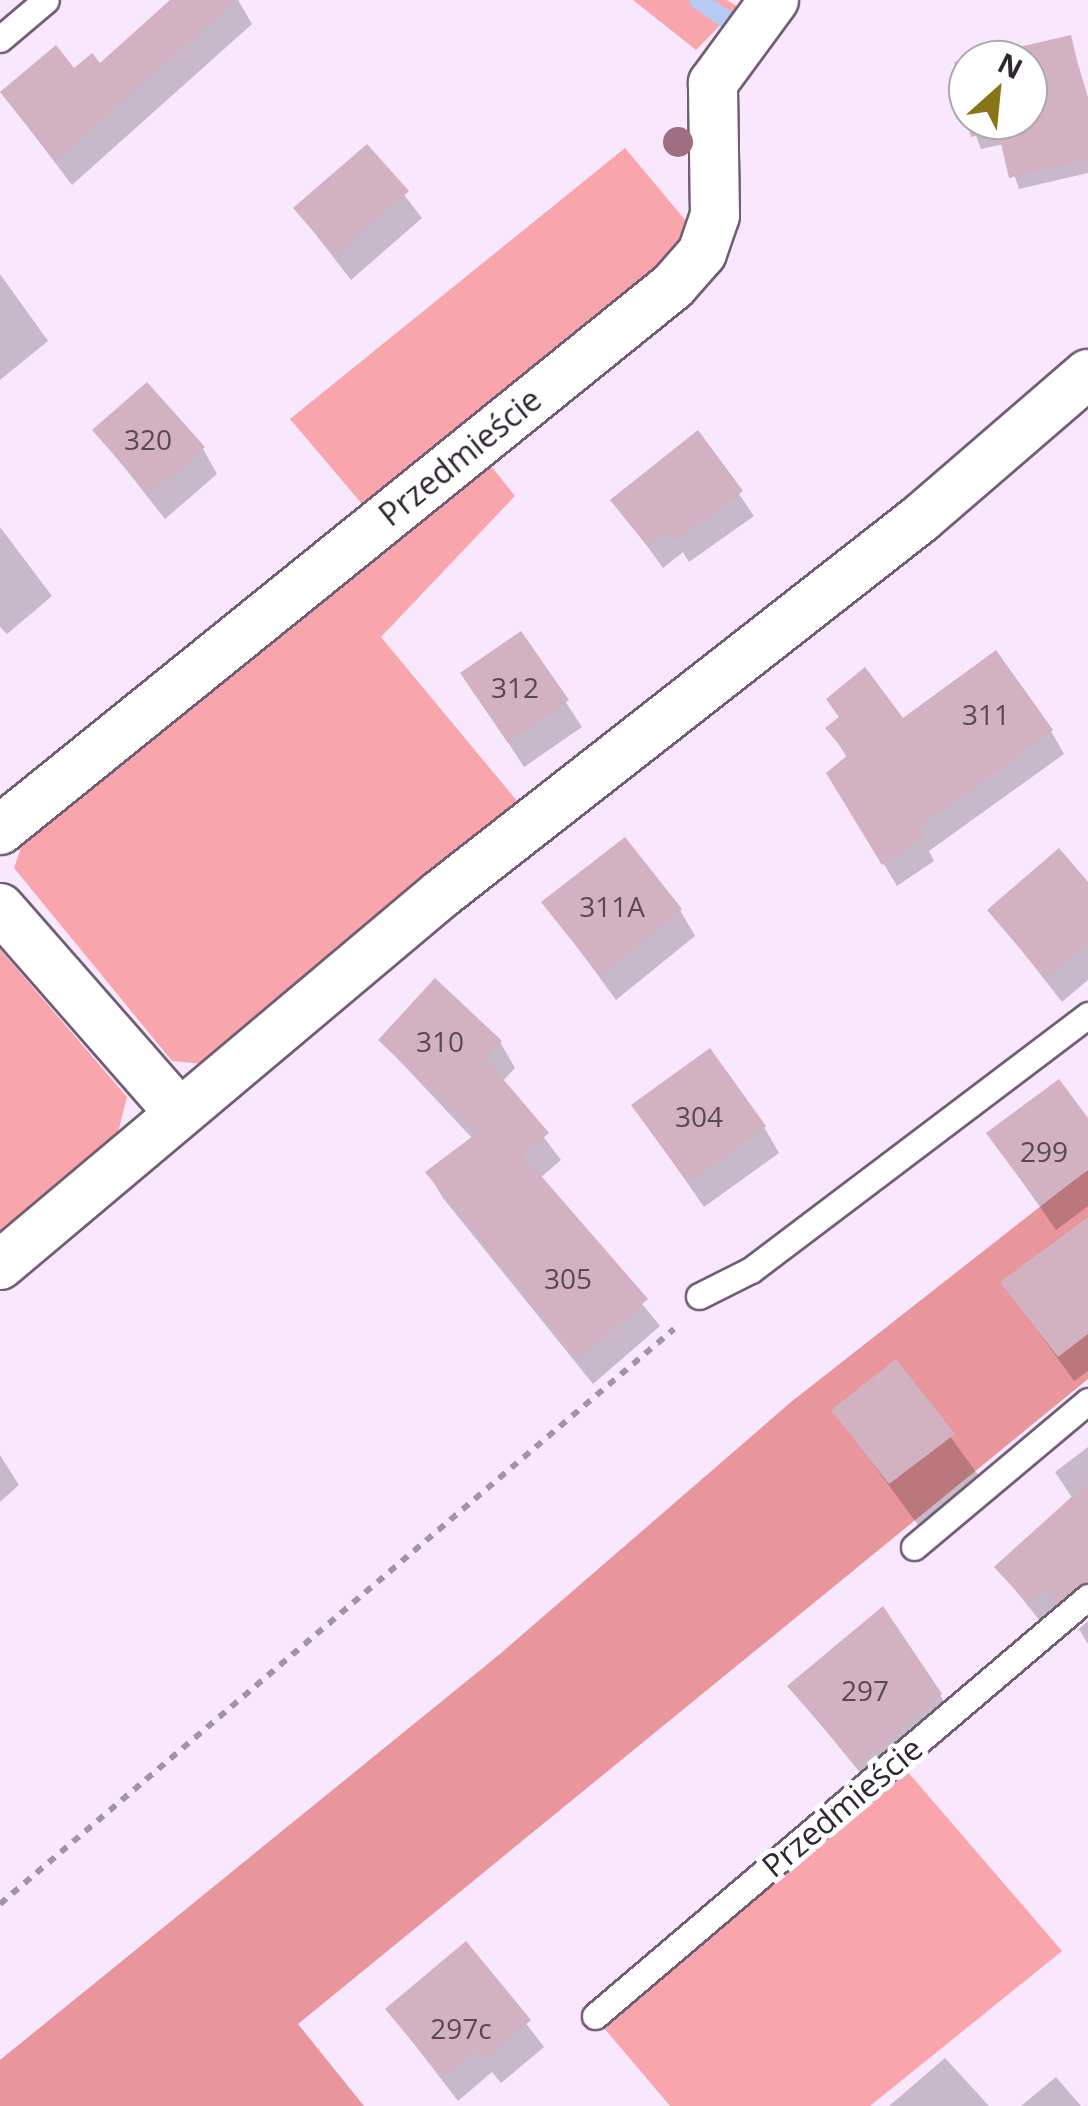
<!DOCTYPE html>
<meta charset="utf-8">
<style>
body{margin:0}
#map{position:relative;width:1088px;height:2106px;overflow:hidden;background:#f9e7fd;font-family:"Open Sans",sans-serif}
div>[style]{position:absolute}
.green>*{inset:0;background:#f8a5ab}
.forest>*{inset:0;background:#e9959c}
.shadow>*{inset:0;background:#0003}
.stream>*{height:18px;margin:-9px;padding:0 9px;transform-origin:9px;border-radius:9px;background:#b7caf3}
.building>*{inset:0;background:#d2b1c1}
.path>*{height:6px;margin-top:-3px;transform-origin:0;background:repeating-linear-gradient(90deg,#a194a4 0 8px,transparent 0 16px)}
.roads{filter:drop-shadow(2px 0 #715e76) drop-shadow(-2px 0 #715e76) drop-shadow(0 2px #715e76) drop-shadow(0 -2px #715e76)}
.service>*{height:25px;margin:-12.5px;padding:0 12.5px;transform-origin:12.5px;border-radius:12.5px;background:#fff}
.minor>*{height:48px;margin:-24px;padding:0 24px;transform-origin:24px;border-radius:24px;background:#fff}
.trees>*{width:30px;height:30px;margin:-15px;border-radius:50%;background:#9f6e81}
span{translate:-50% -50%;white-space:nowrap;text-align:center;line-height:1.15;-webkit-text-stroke:10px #fff;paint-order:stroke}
.number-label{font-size:28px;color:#584a55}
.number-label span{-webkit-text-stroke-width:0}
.street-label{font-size:32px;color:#2f2731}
.north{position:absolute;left:948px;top:40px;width:100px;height:100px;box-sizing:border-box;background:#fff;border:2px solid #aca9ad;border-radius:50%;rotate:27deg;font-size:28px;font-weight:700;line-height:40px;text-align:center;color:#2f2731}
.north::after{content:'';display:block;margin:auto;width:35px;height:45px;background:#877517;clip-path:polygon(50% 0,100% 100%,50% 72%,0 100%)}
</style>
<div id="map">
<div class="green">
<div style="clip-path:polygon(633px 0,727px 0,738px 7px,696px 50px)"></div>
<div style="clip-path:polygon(625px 148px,691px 227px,680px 256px,362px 504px,290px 419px)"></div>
<div style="clip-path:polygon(487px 461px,515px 496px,381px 637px,522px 807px,214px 1065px,172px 1061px,14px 868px,25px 836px)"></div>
<div style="clip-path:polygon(0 949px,127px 1097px,114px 1148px,0 1238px)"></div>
<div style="clip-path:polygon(907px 1771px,1062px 1951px,870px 2106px,670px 2106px,604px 2028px)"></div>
</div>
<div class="forest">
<div style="clip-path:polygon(1088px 1169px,1088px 1379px,298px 2024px,364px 2106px,0 2106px,0 2060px,500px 1654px,791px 1402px)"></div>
</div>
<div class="shadow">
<div style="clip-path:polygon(174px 0,238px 0,252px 24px,72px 185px,2px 93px,100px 66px)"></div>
<div style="clip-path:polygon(1070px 38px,1088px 97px,1088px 173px,1019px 189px,1004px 144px,981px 149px,970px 120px,1028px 120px,1028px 60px,975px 60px)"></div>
<div style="clip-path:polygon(367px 147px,422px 218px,351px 280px,296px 209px)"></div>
<div style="clip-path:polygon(0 274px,48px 341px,0 380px)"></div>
<div style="clip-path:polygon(95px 430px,203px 449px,217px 474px,165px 519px)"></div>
<div style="clip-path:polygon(698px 434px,754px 516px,689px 562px,683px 552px,663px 568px,614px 500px)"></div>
<div style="clip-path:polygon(0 527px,52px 596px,7px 634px,0 627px)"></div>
<div style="clip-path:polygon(521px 634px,582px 727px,524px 767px,463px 674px)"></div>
<div style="clip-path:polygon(829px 699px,903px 721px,1051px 731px,1064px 754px,929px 851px,934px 861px,897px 886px,830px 774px,848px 759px,829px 729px,840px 719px)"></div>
<div style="clip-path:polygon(1088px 888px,1088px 980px,1062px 1002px,990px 910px)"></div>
<div style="clip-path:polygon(545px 903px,680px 910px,695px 936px,616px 1000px)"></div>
<div style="clip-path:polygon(381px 1041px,500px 1042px,515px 1068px,502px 1082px,561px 1160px,540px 1178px,660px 1326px,593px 1384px,443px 1198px,428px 1173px,473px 1139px)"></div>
<div style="clip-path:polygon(634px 1106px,764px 1127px,779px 1153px,704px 1207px)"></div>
<div style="clip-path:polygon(1088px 1122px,1088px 1206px,1056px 1230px,989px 1134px)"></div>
<div style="clip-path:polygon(1088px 1255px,1088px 1371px,1074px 1381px,1003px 1283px)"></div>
<div style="clip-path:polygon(896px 1363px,982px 1480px,921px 1529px,834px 1411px)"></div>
<div style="clip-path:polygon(1088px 1447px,1088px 1605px,1069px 1620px,1057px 1606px,1040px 1621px,998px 1568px,1073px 1499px,1055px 1472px)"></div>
<div style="clip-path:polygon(0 1455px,19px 1485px,0 1502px)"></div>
<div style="clip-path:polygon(1088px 1621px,1088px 1644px,1079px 1629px)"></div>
<div style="clip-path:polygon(790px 1687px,940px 1695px,955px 1720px,875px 1791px)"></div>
<div style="clip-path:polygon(466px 1945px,544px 2047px,501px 2083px,492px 2072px,458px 2101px,388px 2010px)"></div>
<div style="clip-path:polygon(945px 2058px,989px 2106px,889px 2106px)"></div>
<div style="clip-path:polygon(1056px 2077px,1081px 2106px,1021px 2106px)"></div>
</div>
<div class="stream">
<div style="left:698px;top:0;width:41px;rotate:34.1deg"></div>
</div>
<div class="building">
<div style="clip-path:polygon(170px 0,236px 0,55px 161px,0 92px,56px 45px,74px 68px,92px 53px,100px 63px)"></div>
<div style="clip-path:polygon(evenodd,1071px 35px,1088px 107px,1088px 159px,1009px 178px,998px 131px,971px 137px,954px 62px,1071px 35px,968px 60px,1028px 60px,1028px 120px,968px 120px,968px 60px)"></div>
<div style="clip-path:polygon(367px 144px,409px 191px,335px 256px,293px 208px)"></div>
<div style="clip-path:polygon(147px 382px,205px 447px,149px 495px,92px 430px)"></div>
<div style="clip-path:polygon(698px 430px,743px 491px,674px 541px,669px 531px,648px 547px,610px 500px)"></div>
<div style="clip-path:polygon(521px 631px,569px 700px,508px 743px,460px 673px)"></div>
<div style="clip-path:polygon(996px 650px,1053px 730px,918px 828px,924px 837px,882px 865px,826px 773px,848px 755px,825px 728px,839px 717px,826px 699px,865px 667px,903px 718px)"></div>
<div style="clip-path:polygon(625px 837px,682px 909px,600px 976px,541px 902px)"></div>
<div style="clip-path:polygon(1059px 848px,1088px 882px,1088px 942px,1045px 978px,987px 910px)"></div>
<div style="clip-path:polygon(435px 978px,502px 1041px,486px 1059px,549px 1133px,523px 1155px,648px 1299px,577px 1360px,425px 1172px,477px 1133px,378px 1040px)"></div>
<div style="clip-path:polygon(710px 1048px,766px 1126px,688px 1183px,631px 1105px)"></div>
<div style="clip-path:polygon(1059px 1079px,1088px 1118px,1088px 1170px,1040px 1206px,986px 1133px)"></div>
<div style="clip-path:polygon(1088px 1217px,1088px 1334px,1058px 1357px,1000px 1282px)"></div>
<div style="clip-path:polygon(896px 1359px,955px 1434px,889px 1484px,831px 1410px)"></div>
<div style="clip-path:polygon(1088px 1482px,1088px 1581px,1056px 1603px,1045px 1589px,1028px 1604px,994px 1567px)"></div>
<div style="clip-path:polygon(883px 1606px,942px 1694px,858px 1767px,787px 1686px)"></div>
<div style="clip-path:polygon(466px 1941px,531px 2020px,485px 2059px,476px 2048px,442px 2077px,385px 2009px)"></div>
</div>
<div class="path">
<div style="left:0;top:1904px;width:886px;rotate:-40.47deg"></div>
</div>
<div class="roads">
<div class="service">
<div style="left:0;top:39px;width:60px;rotate:-40.3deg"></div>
<div style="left:699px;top:1296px;width:58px;rotate:-26.6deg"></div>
<div style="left:751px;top:1270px;width:423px;rotate:-37.1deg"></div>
<div style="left:914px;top:1547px;width:227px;rotate:-40deg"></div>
<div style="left:595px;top:2016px;width:647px;rotate:-40.36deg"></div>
</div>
<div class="minor">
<div style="left:0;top:830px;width:865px;rotate:-38.95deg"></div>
<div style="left:673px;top:286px;width:44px;rotate:-48.7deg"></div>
<div style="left:702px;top:253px;width:39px;rotate:-71deg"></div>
<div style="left:715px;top:216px;width:133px;rotate:-90.9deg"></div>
<div style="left:713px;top:83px;width:103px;rotate:-53.7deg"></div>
<div style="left:0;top:908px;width:270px;rotate:48.8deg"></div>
<div style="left:0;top:1265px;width:576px;rotate:-40.07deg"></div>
<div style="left:441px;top:894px;width:608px;rotate:-38.06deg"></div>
<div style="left:920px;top:519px;width:222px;rotate:-40.8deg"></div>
</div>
</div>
<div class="trees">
<div style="left:678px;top:142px"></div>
</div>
<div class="number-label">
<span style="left:148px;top:439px">320</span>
<span style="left:515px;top:687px">312</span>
<span style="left:986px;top:714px">311</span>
<span style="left:612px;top:906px">311A</span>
<span style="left:440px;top:1041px">310</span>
<span style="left:699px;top:1116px">304</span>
<span style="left:1044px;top:1151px">299</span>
<span style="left:568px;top:1278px">305</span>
<span style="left:865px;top:1690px">297</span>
<span style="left:461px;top:2028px">297c</span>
</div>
<div class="street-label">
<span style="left:460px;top:457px;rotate:-39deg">Przedmieście</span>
<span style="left:842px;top:1807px;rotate:-40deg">Przedmieście</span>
</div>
<div class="north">N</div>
</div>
